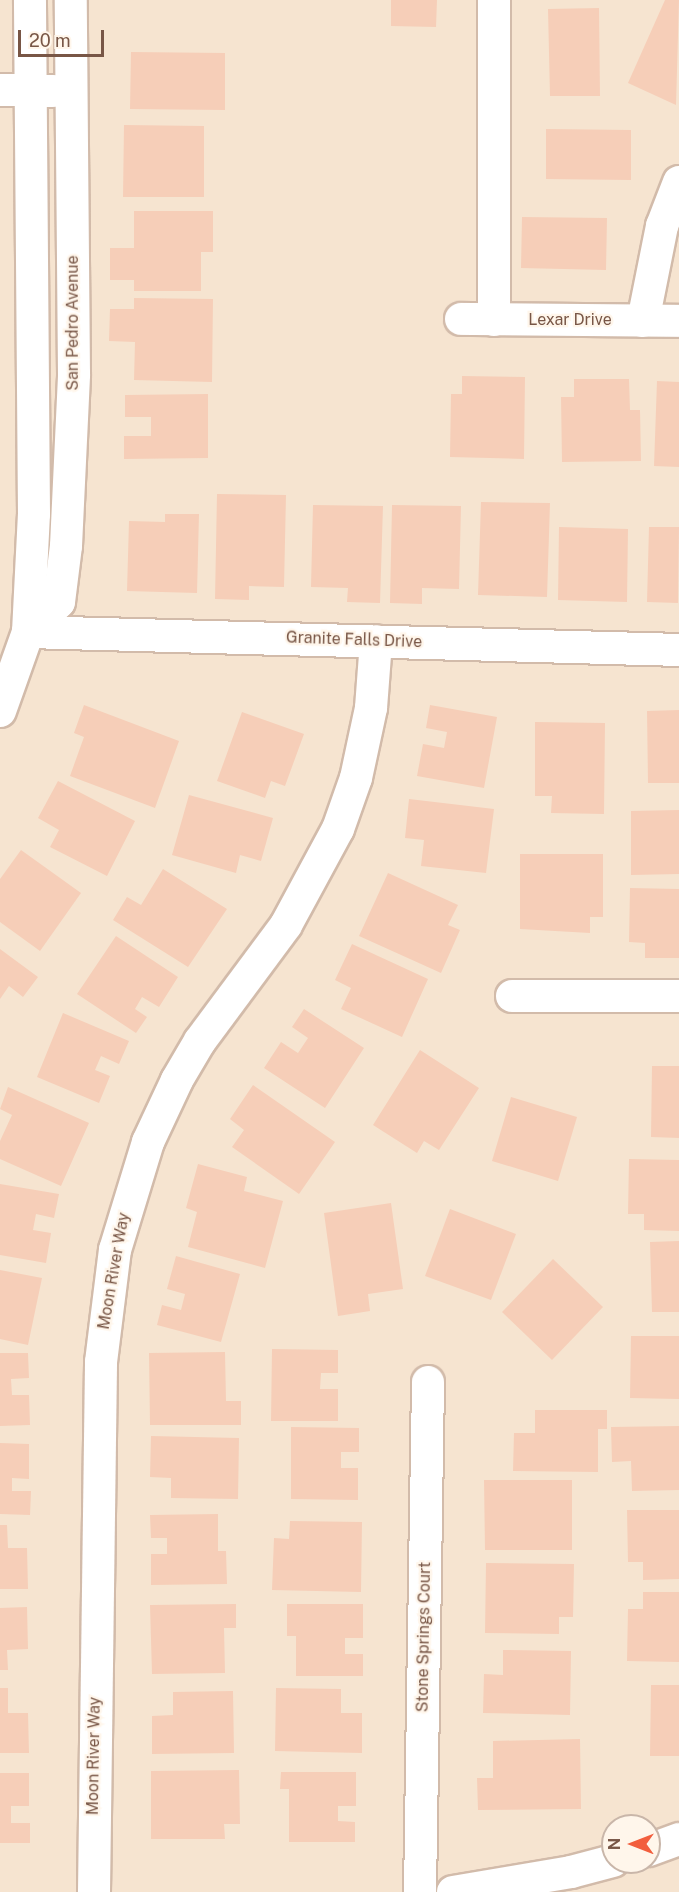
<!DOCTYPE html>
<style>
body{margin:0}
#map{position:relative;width:679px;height:1892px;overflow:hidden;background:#fef2e2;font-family:"Public Sans",sans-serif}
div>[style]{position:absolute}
.residential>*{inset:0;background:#f6e4d0}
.building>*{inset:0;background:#f6ceb8}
.roads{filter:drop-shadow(2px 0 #d2bbaa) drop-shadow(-2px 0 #d2bbaa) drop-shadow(0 2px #d2bbaa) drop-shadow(0 -2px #d2bbaa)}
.minor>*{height:32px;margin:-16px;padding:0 16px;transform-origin:16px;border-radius:16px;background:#fff}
span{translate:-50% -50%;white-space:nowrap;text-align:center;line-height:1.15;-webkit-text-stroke:4.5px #fff6eb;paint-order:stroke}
.street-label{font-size:16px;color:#785646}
.north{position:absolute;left:601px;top:1814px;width:60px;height:60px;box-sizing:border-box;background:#fff6eb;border:2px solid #c9b6a9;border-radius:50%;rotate:270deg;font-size:16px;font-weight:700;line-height:24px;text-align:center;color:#785646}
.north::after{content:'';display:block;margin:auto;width:21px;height:27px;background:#f25e3d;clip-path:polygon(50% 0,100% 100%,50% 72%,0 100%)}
.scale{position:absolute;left:18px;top:30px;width:86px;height:27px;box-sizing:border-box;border:3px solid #785646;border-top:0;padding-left:8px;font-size:18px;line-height:21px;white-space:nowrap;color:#785646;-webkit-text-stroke:4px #fff6eb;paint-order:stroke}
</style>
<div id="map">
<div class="residential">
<div style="clip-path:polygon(evenodd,0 0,679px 0,679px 1892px,0 1892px,0 0,613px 1826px,649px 1826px,649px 1862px,613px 1862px,613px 1826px)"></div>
</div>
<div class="building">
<div style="clip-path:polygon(391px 0,437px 0,436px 27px,391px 26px)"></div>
<div style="clip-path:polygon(665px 0,679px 0,676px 105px,628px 83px)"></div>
<div style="clip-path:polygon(599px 8px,600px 96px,550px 96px,548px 9px)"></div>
<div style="clip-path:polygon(131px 52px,225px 53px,225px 110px,130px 109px)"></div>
<div style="clip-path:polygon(124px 125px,204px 126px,204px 197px,123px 197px)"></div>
<div style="clip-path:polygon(546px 129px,631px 130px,631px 180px,546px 179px)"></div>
<div style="clip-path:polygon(134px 211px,213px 211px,213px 252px,201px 252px,201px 291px,134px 291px,134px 280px,110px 280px,110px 248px,134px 248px)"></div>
<div style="clip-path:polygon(522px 217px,607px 218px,606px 270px,521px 268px)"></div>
<div style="clip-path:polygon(134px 298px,213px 299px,212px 382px,134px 380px,135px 342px,109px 341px,110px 309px,134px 309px)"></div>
<div style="clip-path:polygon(462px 376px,525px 377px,524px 459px,450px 457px,451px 394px,462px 394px)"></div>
<div style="clip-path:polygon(574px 379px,629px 379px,630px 410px,640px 410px,641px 461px,562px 462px,561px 397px,574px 397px)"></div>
<div style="clip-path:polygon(657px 381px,679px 382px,679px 467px,654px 466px)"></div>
<div style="clip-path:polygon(208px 394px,208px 458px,124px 459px,124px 436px,151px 436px,151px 417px,125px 417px,125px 395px)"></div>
<div style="clip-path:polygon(217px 494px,286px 495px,284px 587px,249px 586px,249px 600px,215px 599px)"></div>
<div style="clip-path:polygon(481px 502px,550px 503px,547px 597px,478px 595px)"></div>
<div style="clip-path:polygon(313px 505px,383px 506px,380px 603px,347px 602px,348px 588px,311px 587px)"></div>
<div style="clip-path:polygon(392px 505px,461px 506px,459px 589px,422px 588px,422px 604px,390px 603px)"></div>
<div style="clip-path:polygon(165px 514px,199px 514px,197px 593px,127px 591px,129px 521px,165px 522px)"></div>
<div style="clip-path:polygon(559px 527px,628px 529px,627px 602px,558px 600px)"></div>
<div style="clip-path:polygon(649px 527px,679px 527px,678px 603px,647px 602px)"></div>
<div style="clip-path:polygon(84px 705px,179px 741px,155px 808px,70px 776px,84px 737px,74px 733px)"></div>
<div style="clip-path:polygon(430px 705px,497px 717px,484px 788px,417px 776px,423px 744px,444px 748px,447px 732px,426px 728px)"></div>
<div style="clip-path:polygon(679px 710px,679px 783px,648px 783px,647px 711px)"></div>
<div style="clip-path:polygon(242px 712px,304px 734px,285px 786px,271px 781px,265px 798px,217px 781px)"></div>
<div style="clip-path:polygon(535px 722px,605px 723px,604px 814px,551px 813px,552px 796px,535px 796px)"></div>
<div style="clip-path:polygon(58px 781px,135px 821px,107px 876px,50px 847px,59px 830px,38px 818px)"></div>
<div style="clip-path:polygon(189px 795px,273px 818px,261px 861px,240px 855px,236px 873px,172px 855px)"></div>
<div style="clip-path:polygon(409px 799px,494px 809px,486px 873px,421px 866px,424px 840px,405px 838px)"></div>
<div style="clip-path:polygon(679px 810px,679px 874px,631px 875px,631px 811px)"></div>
<div style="clip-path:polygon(21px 850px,81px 893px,40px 951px,0 922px,0 879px)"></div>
<div style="clip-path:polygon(520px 854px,603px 854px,603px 917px,590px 917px,590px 933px,520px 929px)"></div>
<div style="clip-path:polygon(163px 869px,227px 909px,188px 967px,113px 920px,127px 897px,141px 905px)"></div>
<div style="clip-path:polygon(388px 873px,458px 905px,448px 925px,460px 930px,441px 973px,359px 936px)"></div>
<div style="clip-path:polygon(630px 888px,679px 889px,679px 958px,645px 958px,645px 943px,629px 942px)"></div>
<div style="clip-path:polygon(116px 936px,178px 977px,159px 1007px,142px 997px,135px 1009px,147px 1017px,136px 1033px,77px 994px)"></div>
<div style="clip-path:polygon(352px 944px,428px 979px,402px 1037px,341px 1009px,351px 988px,335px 980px)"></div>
<div style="clip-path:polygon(0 949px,38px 977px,23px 997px,9px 986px,0 999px)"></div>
<div style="clip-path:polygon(304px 1009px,364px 1048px,325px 1108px,264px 1068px,281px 1042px,298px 1053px,308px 1038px,292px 1027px)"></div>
<div style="clip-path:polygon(63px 1013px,129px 1041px,119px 1064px,101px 1056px,95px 1070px,110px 1076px,99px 1103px,37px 1077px)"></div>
<div style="clip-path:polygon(420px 1050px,479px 1088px,439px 1150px,424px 1141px,417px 1153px,373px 1125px)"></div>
<div style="clip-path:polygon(652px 1066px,679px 1066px,679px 1138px,651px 1137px)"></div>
<div style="clip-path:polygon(253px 1085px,335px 1142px,299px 1194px,232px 1147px,244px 1130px,230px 1119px)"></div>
<div style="clip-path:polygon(8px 1087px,89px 1123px,61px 1186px,0 1159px,0 1141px,12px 1115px,0 1109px)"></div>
<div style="clip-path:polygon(511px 1097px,577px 1117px,558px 1181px,492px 1161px)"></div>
<div style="clip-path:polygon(629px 1159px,679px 1160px,679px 1231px,644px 1230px,644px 1214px,628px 1214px)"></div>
<div style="clip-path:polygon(198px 1164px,247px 1177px,244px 1191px,283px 1201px,265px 1268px,188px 1247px,197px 1212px,186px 1208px)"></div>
<div style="clip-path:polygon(0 1184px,59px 1194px,54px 1218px,36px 1214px,33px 1230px,51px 1233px,46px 1263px,0 1255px)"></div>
<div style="clip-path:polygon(391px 1203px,403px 1289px,368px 1294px,370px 1311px,338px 1316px,324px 1213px)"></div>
<div style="clip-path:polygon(450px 1209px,516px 1234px,491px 1300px,425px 1276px)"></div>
<div style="clip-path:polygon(679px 1241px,679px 1312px,652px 1312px,650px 1242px)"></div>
<div style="clip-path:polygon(176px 1256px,240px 1274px,221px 1342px,157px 1325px,162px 1305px,181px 1310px,185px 1294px,167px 1289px)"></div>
<div style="clip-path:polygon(553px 1259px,603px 1307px,552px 1360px,502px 1312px)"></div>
<div style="clip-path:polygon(0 1270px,42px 1278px,28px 1345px,0 1339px)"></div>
<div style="clip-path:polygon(631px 1336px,679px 1336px,679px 1399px,630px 1398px)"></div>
<div style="clip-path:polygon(272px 1349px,338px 1350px,338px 1373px,321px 1373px,320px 1389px,338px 1389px,338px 1421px,271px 1421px)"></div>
<div style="clip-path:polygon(225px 1352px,226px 1401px,241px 1401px,241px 1425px,150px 1425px,149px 1353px)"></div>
<div style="clip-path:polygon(0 1353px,28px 1353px,29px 1378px,11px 1379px,12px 1395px,29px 1395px,30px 1425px,0 1426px)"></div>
<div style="clip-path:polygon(535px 1410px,607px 1410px,607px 1429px,598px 1429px,598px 1472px,513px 1471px,514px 1433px,535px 1433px)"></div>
<div style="clip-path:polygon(679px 1426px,679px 1490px,632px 1491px,631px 1461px,612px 1462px,611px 1427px)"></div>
<div style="clip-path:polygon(291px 1427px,359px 1428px,359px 1452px,341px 1452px,341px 1468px,358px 1468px,358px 1500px,291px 1499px)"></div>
<div style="clip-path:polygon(151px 1436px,239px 1438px,238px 1499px,171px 1498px,171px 1478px,150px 1477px)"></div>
<div style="clip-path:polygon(0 1443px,29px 1444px,29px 1479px,12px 1478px,12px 1491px,31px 1491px,30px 1515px,0 1514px)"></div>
<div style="clip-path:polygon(484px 1480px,572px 1480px,572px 1550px,485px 1550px)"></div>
<div style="clip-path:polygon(627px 1510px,679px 1510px,679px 1579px,643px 1580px,643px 1562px,628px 1562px)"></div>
<div style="clip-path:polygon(218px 1514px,218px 1551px,226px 1551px,227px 1584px,151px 1585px,151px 1554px,167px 1554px,167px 1538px,151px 1538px,150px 1515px)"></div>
<div style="clip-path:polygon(290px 1521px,362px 1522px,361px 1592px,272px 1590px,274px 1538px,289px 1539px)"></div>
<div style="clip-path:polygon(0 1525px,7px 1525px,8px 1548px,27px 1548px,28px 1589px,0 1589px)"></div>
<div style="clip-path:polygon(486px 1563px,574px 1564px,573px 1617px,559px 1617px,559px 1634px,485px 1633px)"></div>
<div style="clip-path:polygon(643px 1592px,679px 1592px,679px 1662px,627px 1661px,628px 1609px,643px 1609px)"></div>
<div style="clip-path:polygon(236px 1604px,236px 1628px,224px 1628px,225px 1673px,152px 1674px,150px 1605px)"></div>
<div style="clip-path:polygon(287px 1604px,363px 1604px,363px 1638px,345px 1638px,345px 1654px,363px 1654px,363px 1676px,296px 1676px,296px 1636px,287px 1636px)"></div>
<div style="clip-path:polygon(27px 1607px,28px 1649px,7px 1650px,8px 1670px,0 1670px,0 1608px)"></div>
<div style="clip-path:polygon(503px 1650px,571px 1651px,570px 1715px,483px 1713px,484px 1674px,503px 1675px)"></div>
<div style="clip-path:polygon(651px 1685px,679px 1685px,679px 1756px,650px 1756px)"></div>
<div style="clip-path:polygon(0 1688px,8px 1688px,8px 1713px,28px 1713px,29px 1753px,0 1753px)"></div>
<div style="clip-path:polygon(276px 1688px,341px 1689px,341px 1713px,362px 1713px,362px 1753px,275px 1751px)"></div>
<div style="clip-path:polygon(233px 1691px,234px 1753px,152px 1754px,152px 1716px,173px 1715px,173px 1692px)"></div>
<div style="clip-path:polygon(580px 1739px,581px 1809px,478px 1810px,477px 1778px,493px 1778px,493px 1741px)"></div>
<div style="clip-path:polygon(239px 1770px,240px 1824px,224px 1824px,225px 1839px,151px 1839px,151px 1771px)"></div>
<div style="clip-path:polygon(281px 1772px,356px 1772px,356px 1806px,338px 1806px,338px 1821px,355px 1822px,355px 1842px,289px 1842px,289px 1789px,280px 1789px)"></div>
<div style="clip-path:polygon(0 1773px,29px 1773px,29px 1806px,11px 1806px,11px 1823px,30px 1823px,30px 1843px,0 1843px)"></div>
</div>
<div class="roads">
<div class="minor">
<div style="left:0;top:90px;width:53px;rotate:1.1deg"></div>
<div style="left:461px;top:319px;width:218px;rotate:0.5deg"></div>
<div style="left:494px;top:320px;width:320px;rotate:-90deg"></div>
<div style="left:643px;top:321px;width:97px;rotate:-78.7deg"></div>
<div style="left:662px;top:226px;width:47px;rotate:-68.9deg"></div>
<div style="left:28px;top:632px;width:651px;rotate:1.58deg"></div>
<div style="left:28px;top:632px;width:43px;rotate:-44.1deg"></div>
<div style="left:59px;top:602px;width:56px;rotate:-82.9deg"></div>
<div style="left:66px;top:546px;width:172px;rotate:-87.3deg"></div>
<div style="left:74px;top:374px;width:374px;rotate:-90.5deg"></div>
<div style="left:0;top:711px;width:84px;rotate:-70.5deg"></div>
<div style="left:28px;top:632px;width:118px;rotate:-87.1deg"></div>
<div style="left:34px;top:514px;width:514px;rotate:-90.45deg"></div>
<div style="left:512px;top:996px;width:167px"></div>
<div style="left:649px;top:1850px;width:32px;rotate:-20deg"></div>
<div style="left:94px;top:1892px;width:530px;rotate:-89.24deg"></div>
<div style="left:101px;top:1362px;width:113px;rotate:-82.9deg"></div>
<div style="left:115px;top:1250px;width:113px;rotate:-73deg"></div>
<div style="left:148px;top:1142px;width:68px;rotate:-64.9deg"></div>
<div style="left:177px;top:1080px;width:45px;rotate:-59.5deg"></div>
<div style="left:200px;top:1041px;width:144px;rotate:-53.4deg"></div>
<div style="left:286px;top:925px;width:109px;rotate:-61.6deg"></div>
<div style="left:338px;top:829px;width:54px;rotate:-70.6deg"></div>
<div style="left:356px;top:778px;width:72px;rotate:-77.9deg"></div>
<div style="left:371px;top:708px;width:67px;rotate:-85.7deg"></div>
<div style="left:420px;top:1892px;width:510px;rotate:-89.1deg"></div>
<div style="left:453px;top:1892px;width:120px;rotate:-9.6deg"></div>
<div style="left:571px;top:1872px;width:43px;rotate:-14.7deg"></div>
</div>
</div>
<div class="street-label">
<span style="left:570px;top:320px">Lexar Drive</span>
<span style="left:73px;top:323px;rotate:-90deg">San Pedro Avenue</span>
<span style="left:354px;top:640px;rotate:2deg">Granite Falls Drive</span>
<span style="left:114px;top:1271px;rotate:-80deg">Moon River Way</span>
<span style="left:424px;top:1637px;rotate:-89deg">Stone Springs Court</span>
<span style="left:94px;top:1756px;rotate:-89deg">Moon River Way</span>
</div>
<div class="north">N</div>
<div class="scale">20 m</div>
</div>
